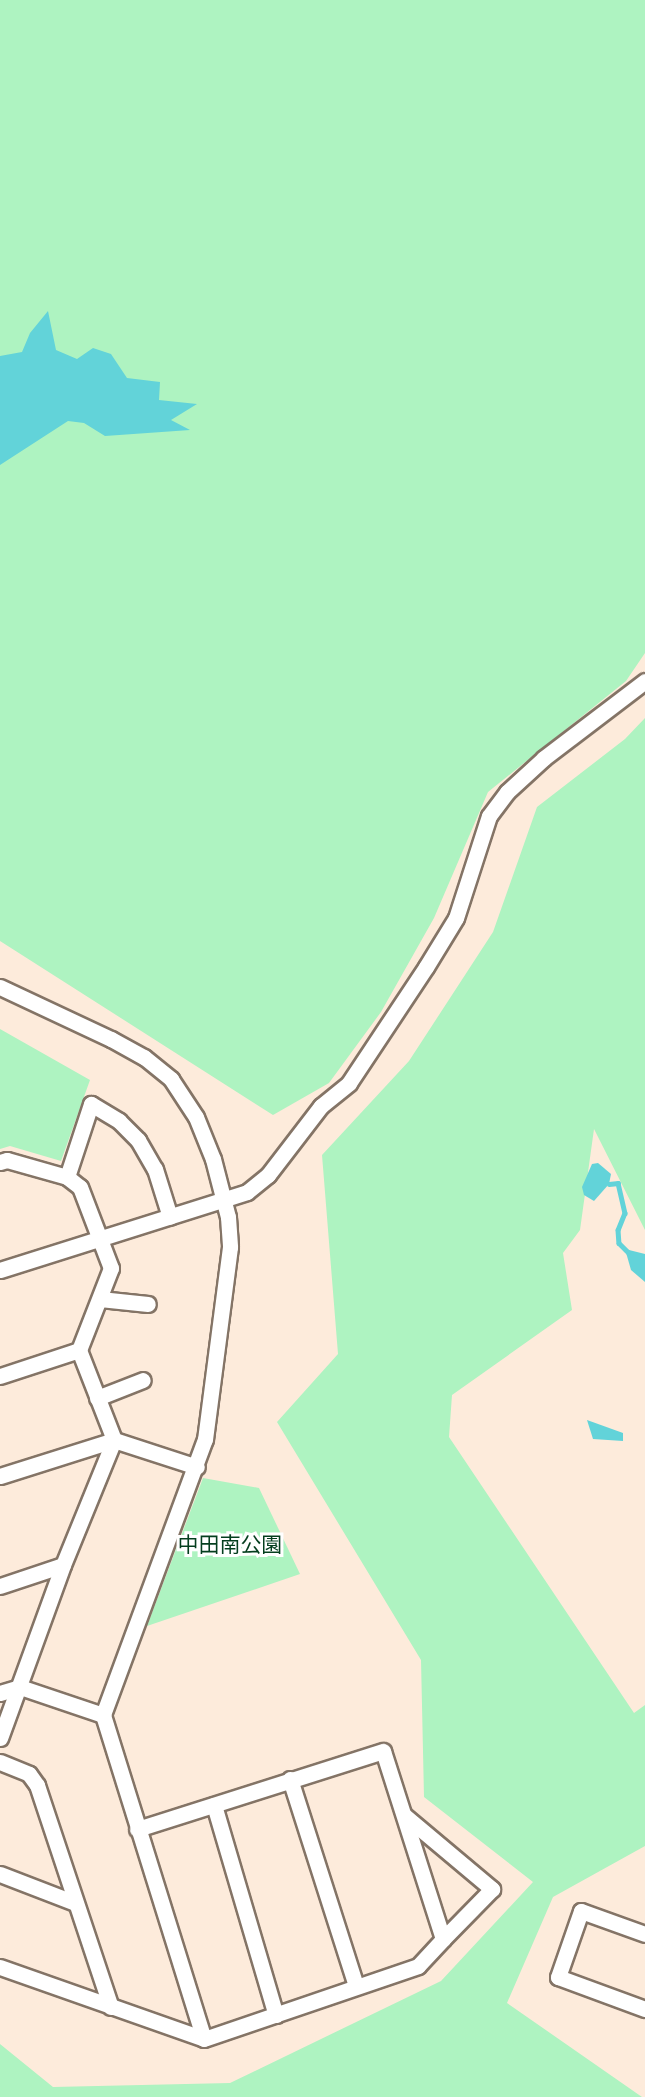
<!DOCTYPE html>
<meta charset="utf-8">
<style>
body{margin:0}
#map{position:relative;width:645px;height:2097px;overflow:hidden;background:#fdebdb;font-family:Jost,"Noto Sans JP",sans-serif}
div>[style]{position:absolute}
.green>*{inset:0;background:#aef3c1}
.water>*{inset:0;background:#62d3d9}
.stream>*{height:4.5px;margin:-2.25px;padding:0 2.25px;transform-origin:2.25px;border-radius:2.25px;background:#62d3d9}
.roads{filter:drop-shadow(2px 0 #847466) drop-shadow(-2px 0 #847466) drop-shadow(0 2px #847466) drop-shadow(0 -2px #847466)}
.minor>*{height:15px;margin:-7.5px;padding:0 7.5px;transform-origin:7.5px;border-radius:7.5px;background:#fff}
span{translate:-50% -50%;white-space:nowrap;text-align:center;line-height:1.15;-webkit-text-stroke:6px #fff;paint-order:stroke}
.park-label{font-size:21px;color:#043e1e}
</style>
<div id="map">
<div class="green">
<div style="clip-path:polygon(0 0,645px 0,645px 653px,626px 681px,488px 792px,434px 918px,381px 1012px,329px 1083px,273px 1115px,0 941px)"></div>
<div style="clip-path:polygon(645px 718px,645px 1230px,594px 1129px,580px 1230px,563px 1253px,572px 1310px,452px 1395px,449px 1437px,634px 1713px,645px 1705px,645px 1846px,553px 1897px,507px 2003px,642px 2097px,0 2097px,0 2044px,53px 2087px,230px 2083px,441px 1981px,533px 1882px,424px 1797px,421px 1660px,277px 1422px,338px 1354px,322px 1155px,409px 1061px,493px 932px,537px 807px,625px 739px)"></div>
<div style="clip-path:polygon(0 1029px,90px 1080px,61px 1161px,10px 1146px,0 1149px)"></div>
<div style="clip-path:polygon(203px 1478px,259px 1488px,300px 1574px,147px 1626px)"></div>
</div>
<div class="water">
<div style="clip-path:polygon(48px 311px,56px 350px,77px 359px,93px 348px,111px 354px,127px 378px,160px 382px,159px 400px,197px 404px,171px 420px,190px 430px,105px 436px,84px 423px,68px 421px,0 465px,0 356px,22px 352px,30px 333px)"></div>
<div style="clip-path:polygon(598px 1163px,611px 1174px,609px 1184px,594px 1201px,584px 1195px,582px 1187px,592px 1164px)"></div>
<div style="clip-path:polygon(625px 1249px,645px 1254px,645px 1282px,631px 1270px)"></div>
<div style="clip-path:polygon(587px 1420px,623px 1433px,623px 1441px,593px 1439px)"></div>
</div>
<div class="stream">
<div style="left:609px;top:1184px;width:9px;rotate:-6deg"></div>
<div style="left:618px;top:1183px;width:31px;rotate:77deg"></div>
<div style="left:625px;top:1213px;width:18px;rotate:112deg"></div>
<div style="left:618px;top:1230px;width:13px;rotate:86deg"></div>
<div style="left:619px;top:1243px;width:13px;rotate:45deg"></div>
</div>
<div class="roads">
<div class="minor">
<div style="left:0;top:987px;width:123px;rotate:25.1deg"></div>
<div style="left:111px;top:1039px;width:38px;rotate:29deg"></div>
<div style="left:144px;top:1057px;width:35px;rotate:39deg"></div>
<div style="left:171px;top:1079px;width:45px;rotate:56.7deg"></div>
<div style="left:196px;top:1117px;width:45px;rotate:68deg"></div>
<div style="left:213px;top:1159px;width:60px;rotate:75.5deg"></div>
<div style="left:228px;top:1217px;width:30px;rotate:86deg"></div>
<div style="left:230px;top:1247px;width:194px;rotate:97.4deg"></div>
<div style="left:205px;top:1439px;width:294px;rotate:110.3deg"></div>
<div style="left:103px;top:1715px;width:339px;rotate:72.7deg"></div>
<div style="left:0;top:1162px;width:7px;rotate:-16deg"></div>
<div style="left:7px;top:1160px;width:62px;rotate:15.8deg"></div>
<div style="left:67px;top:1177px;width:16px;rotate:38deg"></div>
<div style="left:80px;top:1187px;width:87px;rotate:69.1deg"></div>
<div style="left:111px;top:1268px;width:88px;rotate:111.3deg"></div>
<div style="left:79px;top:1350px;width:97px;rotate:68.7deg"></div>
<div style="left:114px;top:1440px;width:135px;rotate:112.2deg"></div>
<div style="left:63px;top:1565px;width:184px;rotate:110deg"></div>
<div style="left:67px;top:1177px;width:77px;rotate:-71.8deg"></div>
<div style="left:91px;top:1104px;width:33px;rotate:31deg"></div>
<div style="left:119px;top:1121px;width:27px;rotate:45deg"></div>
<div style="left:138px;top:1140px;width:34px;rotate:60deg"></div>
<div style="left:155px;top:1169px;width:50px;rotate:72.6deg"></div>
<div style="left:0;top:1270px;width:259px;rotate:-17.5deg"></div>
<div style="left:247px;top:1192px;width:27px;rotate:-39deg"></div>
<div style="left:268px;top:1175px;width:87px;rotate:-52.5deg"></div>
<div style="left:321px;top:1106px;width:36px;rotate:-39deg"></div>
<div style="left:349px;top:1083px;width:139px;rotate:-56.4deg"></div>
<div style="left:426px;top:967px;width:57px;rotate:-58.5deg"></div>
<div style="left:456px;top:918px;width:107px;rotate:-72.1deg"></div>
<div style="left:489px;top:816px;width:30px;rotate:-53deg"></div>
<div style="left:507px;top:792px;width:50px;rotate:-42.6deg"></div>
<div style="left:544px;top:758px;width:127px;rotate:-37.3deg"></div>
<div style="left:100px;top:1299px;width:48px;rotate:5.9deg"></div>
<div style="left:0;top:1376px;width:83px;rotate:-18.2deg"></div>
<div style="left:97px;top:1398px;width:49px;rotate:-21.4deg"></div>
<div style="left:0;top:1476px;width:120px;rotate:-17.5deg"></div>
<div style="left:114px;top:1440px;width:87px;rotate:18deg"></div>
<div style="left:0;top:1586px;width:66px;rotate:-18.4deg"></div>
<div style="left:0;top:1693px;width:21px;rotate:-17deg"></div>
<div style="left:20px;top:1687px;width:88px;rotate:18.6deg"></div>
<div style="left:0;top:1762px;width:31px;rotate:22deg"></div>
<div style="left:29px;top:1774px;width:14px;rotate:54deg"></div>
<div style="left:37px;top:1785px;width:234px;rotate:71.6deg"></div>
<div style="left:290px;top:1779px;width:217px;rotate:72.3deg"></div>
<div style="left:214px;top:1805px;width:219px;rotate:73.6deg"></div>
<div style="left:405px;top:1816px;width:114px;rotate:40deg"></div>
<div style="left:492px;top:1889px;width:70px;rotate:134.4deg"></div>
<div style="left:0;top:1874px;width:80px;rotate:21.1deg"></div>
<div style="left:645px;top:1934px;width:68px;rotate:-160.2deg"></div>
<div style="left:581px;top:1911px;width:70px;rotate:109.2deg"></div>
<div style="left:558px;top:1977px;width:93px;rotate:20.2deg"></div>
<div style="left:0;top:1967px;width:216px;rotate:19.4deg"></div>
<div style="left:204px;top:2039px;width:226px;rotate:-18.8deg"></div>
<div style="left:418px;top:1966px;width:37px;rotate:-47deg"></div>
<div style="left:443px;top:1939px;width:197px;rotate:-107.7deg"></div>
<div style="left:383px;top:1751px;width:258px;rotate:162.4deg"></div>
</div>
</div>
<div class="park-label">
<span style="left:230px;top:1545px">中田南公園</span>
</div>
</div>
